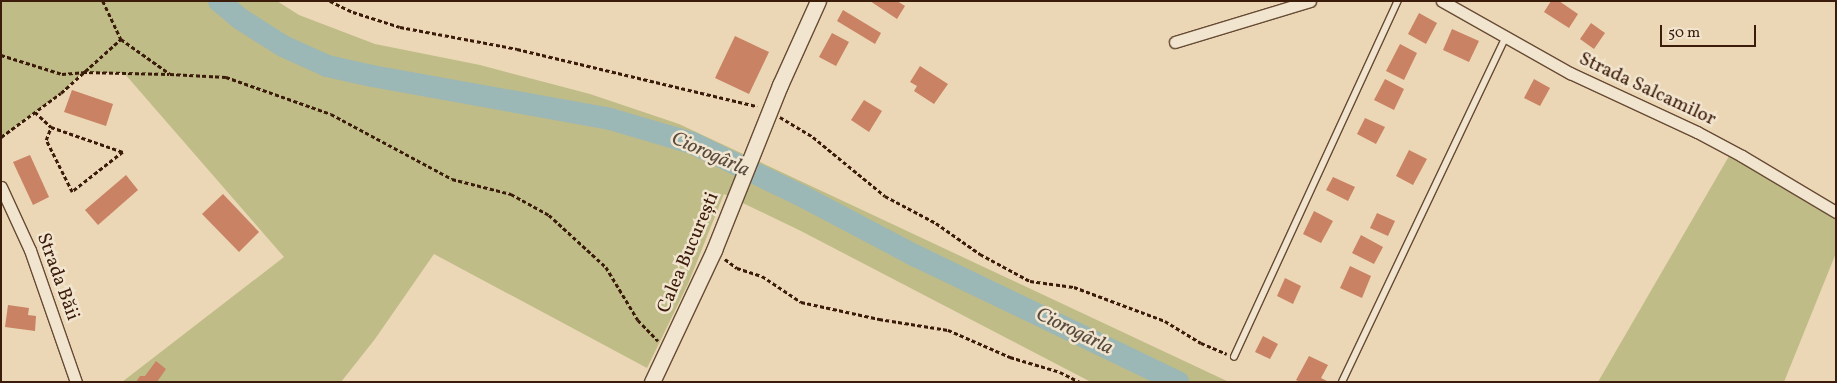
<!DOCTYPE html>
<meta charset="utf-8">
<style>
body{margin:0}
#map{position:relative;width:1837px;height:383px;overflow:hidden;background:#ebd7b5;font-family:Vollkorn,serif}
div>[style]{position:absolute}
.green>*{inset:0;background:#bfbc88}
.river>*{height:22px;margin:-11px;padding:0 11px;transform-origin:11px;border-radius:11px;background:#9bb7b6}
.building>*{inset:0;background:#c98263}
.path>*{height:2.5px;margin-top:-1.25px;transform-origin:0;background:repeating-linear-gradient(90deg,#3b1b09 0 4px,transparent 0 6.5px)}
.roads{filter:drop-shadow(1px 0 #674a34) drop-shadow(-1px 0 #674a34) drop-shadow(0 1px #674a34) drop-shadow(0 -1px #674a34)}
.service>*{height:5.5px;margin:-2.75px;padding:0 2.75px;transform-origin:2.75px;border-radius:2.75px;background:#f2e5cf}
.minor>*{height:11px;margin:-5.5px;padding:0 5.5px;transform-origin:5.5px;border-radius:5.5px;background:#f2e5cf}
.secondary>*{height:15px;margin:-7.5px;padding:0 7.5px;transform-origin:7.5px;border-radius:7.5px;background:#f2e5cf}
span{translate:-50% -50%;white-space:nowrap;text-align:center;line-height:1.15;-webkit-text-stroke:5px #f2e5cf;paint-order:stroke}
.street-label{font-size:19px;color:#3b1b09}
.water-label{font-size:20px;color:#584a3d;font-style:italic}
.frame{position:absolute;inset:0;border:2px solid #3b1b09;pointer-events:none}
.scale{position:absolute;left:1660px;top:25px;width:96px;height:22px;box-sizing:border-box;border:2px solid #3b1b09;border-top:0;padding-left:6px;font-size:15px;line-height:18px;white-space:nowrap;color:#3b1b09;-webkit-text-stroke:4px #f2e5cf;paint-order:stroke}
</style>
<div id="map">
<div class="green">
<div style="clip-path:polygon(1px 1px,277px 1px,299px 15px,375px 44px,480px 65px,590px 94px,679px 124px,1229px 382px,1091px 382px,799px 230px,724px 194px,688px 284px,647px 368px,434px 254px,375px 339px,341px 382px,122px 382px,284px 257px,124px 73px,83px 72px,61px 93px,1px 137px)"></div>
<div style="clip-path:polygon(1732px 151px,1836px 212px,1836px 253px,1784px 382px,1598px 382px)"></div>
</div>
<div class="river">
<div style="left:219px;top:1px;width:30px;rotate:40deg"></div>
<div style="left:242px;top:20px;width:49px;rotate:32.4deg"></div>
<div style="left:283px;top:46px;width:48px;rotate:24.4deg"></div>
<div style="left:327px;top:66px;width:46px;rotate:12.5deg"></div>
<div style="left:372px;top:76px;width:242px;rotate:10.2deg"></div>
<div style="left:610px;top:119px;width:85px;rotate:16.3deg"></div>
<div style="left:692px;top:143px;width:122px;rotate:25.7deg"></div>
<div style="left:802px;top:196px;width:129px;rotate:27.8deg"></div>
<div style="left:916px;top:256px;width:291px;rotate:25.7deg"></div>
</div>
<div class="building">
<div style="clip-path:polygon(870px 1px,897px 1px,905px 6px,897px 19px)"></div>
<div style="clip-path:polygon(1551px 1px,1559px 1px,1578px 14px,1569px 28px,1544px 12px)"></div>
<div style="clip-path:polygon(843px 10px,881px 33px,875px 44px,837px 21px)"></div>
<div style="clip-path:polygon(1419px 13px,1437px 23px,1426px 44px,1408px 34px)"></div>
<div style="clip-path:polygon(1591px 23px,1605px 33px,1594px 49px,1580px 39px)"></div>
<div style="clip-path:polygon(1452px 29px,1479px 41px,1469px 62px,1443px 50px)"></div>
<div style="clip-path:polygon(832px 33px,849px 42px,836px 66px,819px 57px)"></div>
<div style="clip-path:polygon(735px 36px,769px 52px,749px 94px,715px 78px)"></div>
<div style="clip-path:polygon(1400px 44px,1417px 53px,1404px 80px,1386px 71px)"></div>
<div style="clip-path:polygon(920px 66px,948px 84px,934px 104px,914px 91px,917px 86px,910px 82px)"></div>
<div style="clip-path:polygon(1385px 79px,1404px 89px,1394px 110px,1374px 100px)"></div>
<div style="clip-path:polygon(1534px 79px,1550px 88px,1540px 106px,1524px 98px)"></div>
<div style="clip-path:polygon(72px 90px,113px 104px,106px 126px,64px 112px)"></div>
<div style="clip-path:polygon(864px 100px,882px 111px,869px 132px,851px 120px)"></div>
<div style="clip-path:polygon(1365px 118px,1385px 127px,1376px 144px,1357px 134px)"></div>
<div style="clip-path:polygon(1409px 150px,1427px 159px,1413px 185px,1396px 176px)"></div>
<div style="clip-path:polygon(30px 155px,49px 197px,33px 205px,13px 162px)"></div>
<div style="clip-path:polygon(126px 175px,138px 190px,98px 225px,85px 210px)"></div>
<div style="clip-path:polygon(1333px 177px,1355px 187px,1348px 201px,1326px 190px)"></div>
<div style="clip-path:polygon(223px 194px,259px 232px,239px 252px,202px 214px)"></div>
<div style="clip-path:polygon(1314px 211px,1333px 221px,1321px 243px,1303px 234px)"></div>
<div style="clip-path:polygon(1377px 213px,1395px 221px,1388px 236px,1370px 228px)"></div>
<div style="clip-path:polygon(1361px 235px,1383px 247px,1374px 264px,1352px 253px)"></div>
<div style="clip-path:polygon(1350px 266px,1371px 276px,1362px 298px,1340px 288px)"></div>
<div style="clip-path:polygon(1285px 278px,1301px 286px,1293px 304px,1277px 296px)"></div>
<div style="clip-path:polygon(8px 305px,29px 308px,28px 315px,36px 316px,35px 331px,5px 327px)"></div>
<div style="clip-path:polygon(1263px 336px,1278px 344px,1270px 359px,1255px 352px)"></div>
<div style="clip-path:polygon(1309px 356px,1328px 365px,1321px 378px,1329px 382px,1300px 382px,1296px 380px)"></div>
<div style="clip-path:polygon(156px 361px,166px 369px,157px 382px,136px 382px,140px 376px,145px 376px)"></div>
</div>
<div class="path">
<div style="left:103px;top:1px;width:42px;rotate:64.7deg"></div>
<div style="left:330px;top:1px;width:25px;rotate:26deg"></div>
<div style="left:353px;top:12px;width:49px;rotate:17.7deg"></div>
<div style="left:400px;top:27px;width:119px;rotate:10.6deg"></div>
<div style="left:517px;top:49px;width:247px;rotate:13.4deg"></div>
<div style="left:1px;top:55px;width:64px;rotate:17.3deg"></div>
<div style="left:62px;top:74px;width:21px;rotate:-5deg"></div>
<div style="left:83px;top:72px;width:86px;rotate:1.3deg"></div>
<div style="left:35px;top:112px;width:22px;rotate:43deg"></div>
<div style="left:51px;top:127px;width:76px;rotate:19.1deg"></div>
<div style="left:123px;top:152px;width:65px;rotate:141.9deg"></div>
<div style="left:72px;top:192px;width:58px;rotate:-116.6deg"></div>
<div style="left:46px;top:140px;width:14px;rotate:-69deg"></div>
<div style="left:780px;top:117px;width:39px;rotate:31deg"></div>
<div style="left:813px;top:137px;width:93px;rotate:39.3deg"></div>
<div style="left:885px;top:196px;width:58px;rotate:27.9deg"></div>
<div style="left:936px;top:223px;width:54px;rotate:35.2deg"></div>
<div style="left:980px;top:254px;width:57px;rotate:28.4deg"></div>
<div style="left:1030px;top:281px;width:44px;rotate:7.8deg"></div>
<div style="left:1074px;top:287px;width:97px;rotate:20.5deg"></div>
<div style="left:1165px;top:321px;width:42px;rotate:31.4deg"></div>
<div style="left:1201px;top:343px;width:28px;rotate:23deg"></div>
<div style="left:1px;top:137px;width:74px;rotate:-36.3deg"></div>
<div style="left:61px;top:93px;width:81px;rotate:-42deg"></div>
<div style="left:121px;top:39px;width:60px;rotate:35.5deg"></div>
<div style="left:170px;top:74px;width:56px;rotate:3.1deg"></div>
<div style="left:226px;top:77px;width:111px;rotate:19.4deg"></div>
<div style="left:331px;top:114px;width:137px;rotate:28.2deg"></div>
<div style="left:452px;top:179px;width:61px;rotate:14.3deg"></div>
<div style="left:511px;top:194px;width:43px;rotate:28.9deg"></div>
<div style="left:549px;top:215px;width:77px;rotate:42.4deg"></div>
<div style="left:606px;top:267px;width:62px;rotate:58.9deg"></div>
<div style="left:638px;top:320px;width:29px;rotate:46deg"></div>
<div style="left:725px;top:259px;width:15px;rotate:37deg"></div>
<div style="left:737px;top:268px;width:26px;rotate:18deg"></div>
<div style="left:762px;top:276px;width:47px;rotate:33.7deg"></div>
<div style="left:801px;top:302px;width:80px;rotate:12.3deg"></div>
<div style="left:879px;top:319px;width:70px;rotate:9.1deg"></div>
<div style="left:948px;top:330px;width:68px;rotate:23.5deg"></div>
<div style="left:1010px;top:357px;width:52px;rotate:16.7deg"></div>
<div style="left:1060px;top:372px;width:22px;rotate:27deg"></div>
</div>
<div class="roads">
<div class="service">
<div style="left:1234px;top:357px;width:392px;rotate:-65.3deg"></div>
<div style="left:1342px;top:382px;width:382px;rotate:-64.6deg"></div>
</div>
<div class="minor">
<div style="left:1442px;top:1px;width:147px;rotate:29.4deg"></div>
<div style="left:1570px;top:73px;width:140px;rotate:24.9deg"></div>
<div style="left:1697px;top:132px;width:51px;rotate:28.1deg"></div>
<div style="left:1742px;top:156px;width:109px;rotate:30.8deg"></div>
<div style="left:1175px;top:42px;width:141px;rotate:-16.9deg"></div>
<div style="left:1px;top:187px;width:69px;rotate:65.3deg"></div>
<div style="left:30px;top:250px;width:140px;rotate:70.8deg"></div>
</div>
<div class="secondary">
<div style="left:652px;top:382px;width:146px;rotate:-64.8deg"></div>
<div style="left:714px;top:250px;width:178px;rotate:-68.2deg"></div>
<div style="left:780px;top:85px;width:92px;rotate:-65.7deg"></div>
</div>
</div>
<div class="street-label">
<span style="left:1647px;top:90px;rotate:25deg">Strada Salcamilor</span>
<span style="left:689px;top:253px;rotate:-67deg">Calea București</span>
<span style="left:57px;top:277px;rotate:70deg">Strada Băii</span>
</div>
<div class="water-label">
<span style="left:710px;top:155px;rotate:24deg">Ciorogârla</span>
<span style="left:1074px;top:332px;rotate:26deg">Ciorogârla</span>
</div>
<div class="frame"></div>
<div class="scale">50 m</div>
</div>
